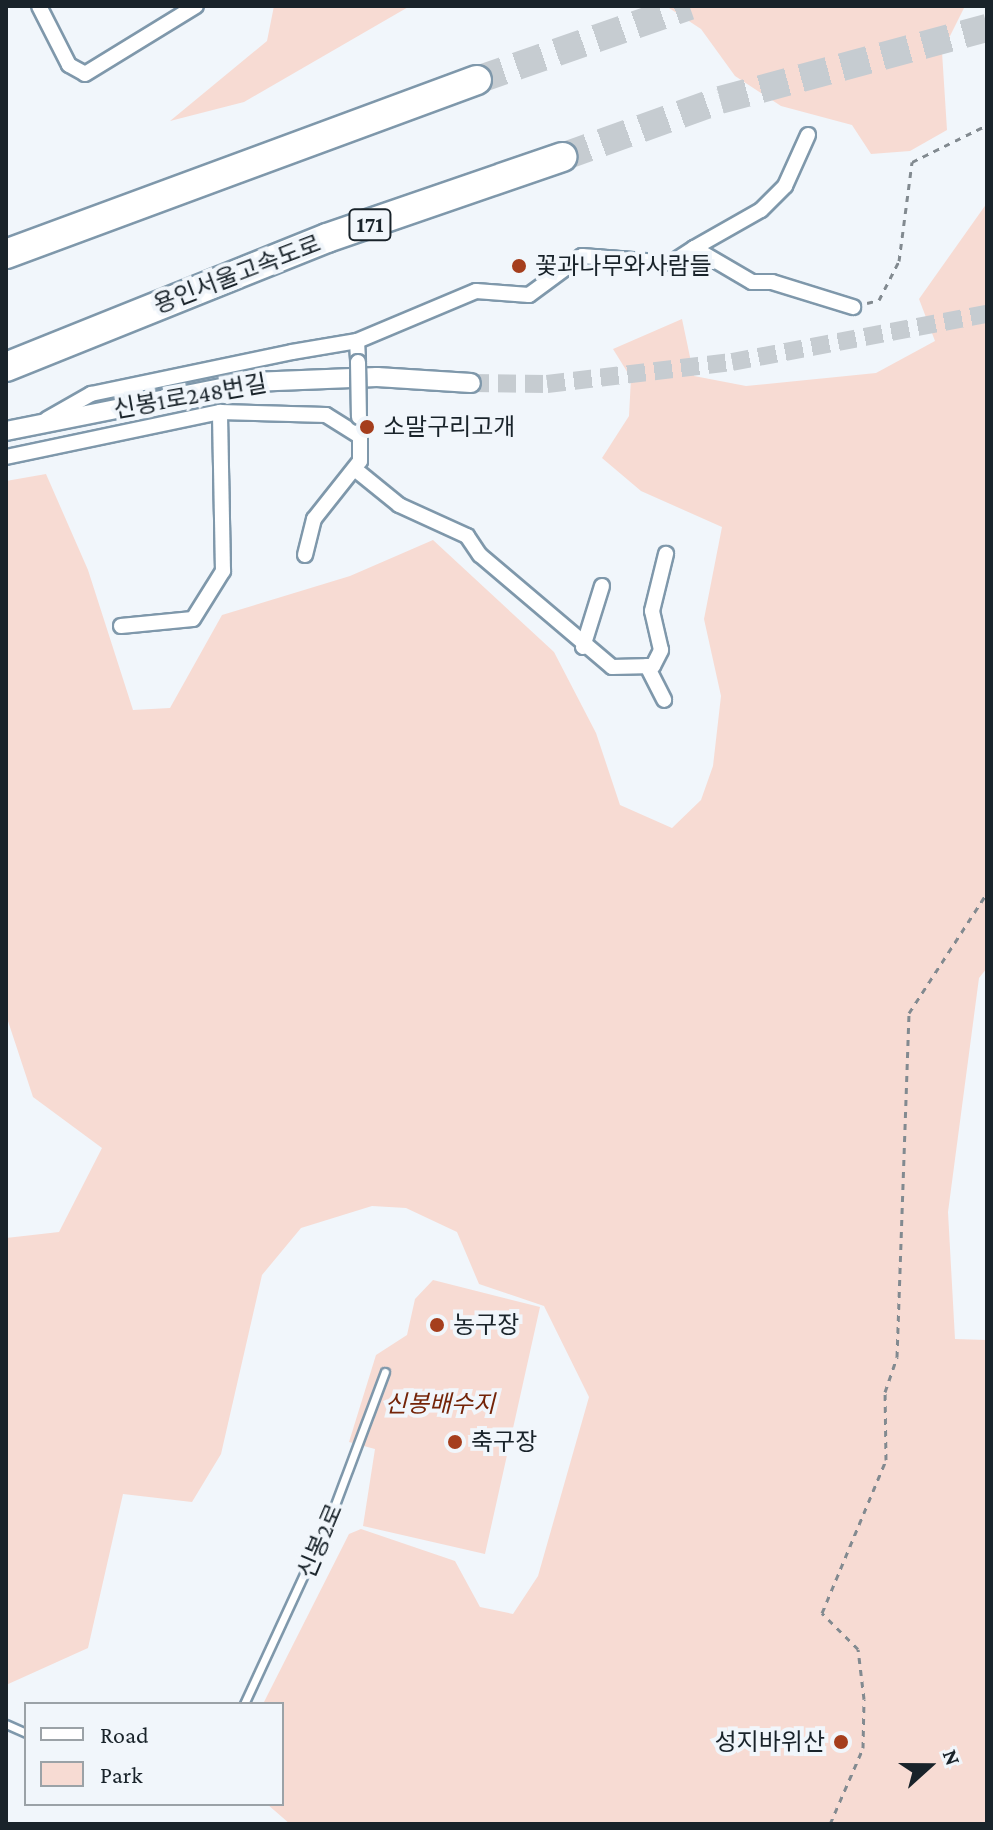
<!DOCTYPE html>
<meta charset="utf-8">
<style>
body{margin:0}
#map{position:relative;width:993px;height:1830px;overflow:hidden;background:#f1f6fb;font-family:"Crimson Pro","Noto Sans KR",serif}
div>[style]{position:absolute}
.green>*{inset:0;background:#f7dbd3}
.tertiary-tunnel>*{height:18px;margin-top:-9px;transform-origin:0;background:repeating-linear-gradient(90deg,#c6ccd1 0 18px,transparent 0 27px)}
.motorway-tunnel>*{height:28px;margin-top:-14px;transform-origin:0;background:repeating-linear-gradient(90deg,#c6ccd1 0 28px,transparent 0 42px)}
.path>*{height:3px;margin-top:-1.5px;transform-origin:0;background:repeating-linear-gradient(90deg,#828a90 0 6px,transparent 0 12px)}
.roads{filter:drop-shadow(2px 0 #7f98ab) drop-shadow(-2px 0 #7f98ab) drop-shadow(0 2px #7f98ab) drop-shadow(0 -2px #7f98ab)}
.service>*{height:7px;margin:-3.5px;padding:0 3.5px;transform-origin:3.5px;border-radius:3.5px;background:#fff}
.minor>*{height:14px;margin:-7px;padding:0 7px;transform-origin:7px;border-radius:7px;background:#fff}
.tertiary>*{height:18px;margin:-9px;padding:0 9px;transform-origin:9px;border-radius:9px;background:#fff}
.motorway>*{height:28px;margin:-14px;padding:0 14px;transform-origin:14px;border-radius:14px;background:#fff}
.bridges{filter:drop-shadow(2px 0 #7f98ab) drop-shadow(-2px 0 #7f98ab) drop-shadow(0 2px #7f98ab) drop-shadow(0 -2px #7f98ab)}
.minor-bridge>*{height:14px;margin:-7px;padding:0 7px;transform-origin:7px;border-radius:7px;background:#fff}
.dots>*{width:22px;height:22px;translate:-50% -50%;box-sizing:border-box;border:4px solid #f1f6fb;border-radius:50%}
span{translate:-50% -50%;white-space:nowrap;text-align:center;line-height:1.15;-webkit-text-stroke:8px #f1f6fb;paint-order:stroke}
.shield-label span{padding:2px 6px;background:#f1f6fb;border:2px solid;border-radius:6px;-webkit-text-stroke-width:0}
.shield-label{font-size:22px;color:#19232a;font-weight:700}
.poi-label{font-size:24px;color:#19232a}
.left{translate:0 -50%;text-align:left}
.right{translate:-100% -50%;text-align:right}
.street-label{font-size:24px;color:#19232a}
.park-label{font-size:24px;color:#742408;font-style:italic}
.frame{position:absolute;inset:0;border:8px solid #19232a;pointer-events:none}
.legend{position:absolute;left:24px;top:1702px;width:260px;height:104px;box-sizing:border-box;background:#f1f6fb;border:2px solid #9ba2a7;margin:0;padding:10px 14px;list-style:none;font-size:24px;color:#19232a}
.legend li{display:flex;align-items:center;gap:16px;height:40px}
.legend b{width:40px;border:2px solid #9ba2a7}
.north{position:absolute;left:889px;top:1726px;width:80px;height:80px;-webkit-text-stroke:6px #f1f6fb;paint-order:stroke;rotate:69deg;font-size:22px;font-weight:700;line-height:32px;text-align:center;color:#19232a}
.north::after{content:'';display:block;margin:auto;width:28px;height:36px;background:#19232a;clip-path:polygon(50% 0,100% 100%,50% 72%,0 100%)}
</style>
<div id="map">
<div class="green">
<div style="clip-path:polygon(274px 6px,410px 6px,244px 102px,170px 121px,267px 41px)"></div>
<div style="clip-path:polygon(666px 6px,965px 6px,942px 52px,947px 130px,910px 151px,871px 154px,852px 125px,781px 106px,735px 76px,701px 29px)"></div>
<div style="clip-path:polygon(987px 203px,987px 968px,979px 978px,948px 1212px,955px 1339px,987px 1340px,987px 1824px,290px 1824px,267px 1804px,282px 1804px,282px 1704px,263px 1704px,349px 1534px,361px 1529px,455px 1561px,480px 1607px,513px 1614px,538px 1576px,589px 1397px,544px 1306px,479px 1284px,457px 1232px,406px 1208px,372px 1206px,301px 1228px,262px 1275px,221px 1454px,192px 1502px,123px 1494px,88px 1648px,6px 1685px,6px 1238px,59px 1232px,102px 1148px,33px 1097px,6px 1015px,6px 481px,46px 474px,88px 570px,133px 710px,170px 708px,222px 615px,350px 576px,433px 540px,554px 652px,596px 733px,620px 805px,672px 828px,701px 800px,713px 766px,721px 696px,704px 619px,722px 527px,641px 491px,602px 458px,629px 416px,631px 378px,613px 349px,682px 319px,694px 376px,746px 386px,876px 373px,935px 341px,919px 299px)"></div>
<div style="clip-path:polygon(433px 1280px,540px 1307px,485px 1554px,363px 1526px,375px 1449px,349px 1442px,376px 1355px,407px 1335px,415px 1299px)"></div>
</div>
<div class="tertiary-tunnel">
<div style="left:471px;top:383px;width:76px;rotate:0.8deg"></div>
<div style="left:547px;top:384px;width:186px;rotate:-6.8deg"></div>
<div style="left:732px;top:362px;width:259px;rotate:-10.7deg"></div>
</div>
<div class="motorway-tunnel">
<div style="left:477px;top:80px;width:225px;rotate:-19.2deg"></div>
<div style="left:562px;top:157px;width:168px;rotate:-19.8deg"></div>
<div style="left:720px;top:100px;width:277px;rotate:-15.1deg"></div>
</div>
<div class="path">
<div style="left:867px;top:303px;width:12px;rotate:-14deg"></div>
<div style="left:879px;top:300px;width:44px;rotate:-62.9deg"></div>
<div style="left:899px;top:261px;width:100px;rotate:-82.5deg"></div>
<div style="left:912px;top:162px;width:84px;rotate:-26.3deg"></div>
<div style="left:830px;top:1824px;width:83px;rotate:-66.5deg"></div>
<div style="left:863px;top:1748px;width:49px;rotate:-88.8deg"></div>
<div style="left:864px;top:1699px;width:50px;rotate:-96.8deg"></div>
<div style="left:858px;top:1649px;width:51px;rotate:-135deg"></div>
<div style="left:822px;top:1613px;width:166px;rotate:-67.3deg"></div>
<div style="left:886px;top:1460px;width:68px;rotate:-90.8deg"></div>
<div style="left:885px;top:1392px;width:37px;rotate:-71deg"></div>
<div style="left:897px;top:1357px;width:344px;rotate:-88deg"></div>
<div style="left:909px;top:1013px;width:143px;rotate:-57deg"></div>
</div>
<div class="roads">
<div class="service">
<div style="left:244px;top:1704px;width:205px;rotate:-65.2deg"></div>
<div style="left:330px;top:1518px;width:156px;rotate:-69.4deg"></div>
<div style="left:6px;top:1724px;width:22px;rotate:24deg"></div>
</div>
<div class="minor">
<div style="left:39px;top:6px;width:66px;rotate:63deg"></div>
<div style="left:69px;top:65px;width:18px;rotate:29deg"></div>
<div style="left:85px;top:74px;width:130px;rotate:-31.5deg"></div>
<div style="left:694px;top:248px;width:77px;rotate:-29.6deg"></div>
<div style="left:761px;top:210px;width:34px;rotate:-45deg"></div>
<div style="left:785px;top:186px;width:56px;rotate:-65.7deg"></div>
<div style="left:357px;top:341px;width:129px;rotate:-22.8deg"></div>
<div style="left:476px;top:291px;width:53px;rotate:4.3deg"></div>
<div style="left:529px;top:295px;width:66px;rotate:-36.3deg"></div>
<div style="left:582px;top:256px;width:89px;rotate:4.5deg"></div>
<div style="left:671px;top:263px;width:27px;rotate:-33deg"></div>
<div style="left:694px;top:248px;width:67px;rotate:30.4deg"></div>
<div style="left:752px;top:282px;width:20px"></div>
<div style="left:772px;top:282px;width:85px;rotate:17.2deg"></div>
<div style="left:47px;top:419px;width:51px;rotate:-29.6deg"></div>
<div style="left:91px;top:394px;width:205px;rotate:-11.8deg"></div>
<div style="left:292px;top:352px;width:66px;rotate:-9.6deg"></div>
<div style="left:357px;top:341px;width:21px;rotate:87deg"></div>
<div style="left:6px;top:457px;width:219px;rotate:-11.9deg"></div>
<div style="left:220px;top:412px;width:106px;rotate:1.6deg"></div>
<div style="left:326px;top:415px;width:40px;rotate:32deg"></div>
<div style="left:360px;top:436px;width:19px;rotate:-93deg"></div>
<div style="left:356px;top:470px;width:55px;rotate:39.1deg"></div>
<div style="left:399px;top:505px;width:75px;rotate:24.5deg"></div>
<div style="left:467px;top:536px;width:23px;rotate:56deg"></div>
<div style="left:480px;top:555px;width:173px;rotate:40.3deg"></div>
<div style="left:612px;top:667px;width:41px;rotate:-1.4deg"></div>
<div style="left:653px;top:666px;width:18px;rotate:-63deg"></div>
<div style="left:661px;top:650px;width:40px;rotate:-103deg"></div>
<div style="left:652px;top:611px;width:59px;rotate:-76.2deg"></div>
<div style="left:305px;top:555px;width:37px;rotate:-76deg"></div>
<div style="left:314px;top:519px;width:74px;rotate:-51.6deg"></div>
<div style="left:360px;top:461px;width:25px;rotate:-90deg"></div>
<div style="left:121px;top:626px;width:72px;rotate:-5.6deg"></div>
<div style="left:193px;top:619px;width:57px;rotate:-58deg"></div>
<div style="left:223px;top:571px;width:159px;rotate:-91.1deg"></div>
<div style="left:583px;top:647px;width:64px;rotate:-72.7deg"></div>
<div style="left:647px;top:666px;width:38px;rotate:63deg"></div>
</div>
<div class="tertiary">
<div style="left:6px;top:431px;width:251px;rotate:-11.3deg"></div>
<div style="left:252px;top:382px;width:125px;rotate:-2.3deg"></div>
<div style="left:377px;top:377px;width:94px;rotate:3.7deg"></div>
</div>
<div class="motorway">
<div style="left:6px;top:254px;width:502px;rotate:-20.28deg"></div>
<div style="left:6px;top:367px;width:346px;rotate:-21.9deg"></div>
<div style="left:327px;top:238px;width:249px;rotate:-19deg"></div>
</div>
</div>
<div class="bridges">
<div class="minor-bridge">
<div style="left:358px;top:362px;width:55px;rotate:89deg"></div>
</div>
</div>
<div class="dots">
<div style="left:519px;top:266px;background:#a53e1d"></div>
<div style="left:367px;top:427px;background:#a53e1d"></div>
<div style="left:437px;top:1325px;background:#a53e1d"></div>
<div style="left:455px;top:1442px;background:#a53e1d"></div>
<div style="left:841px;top:1742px;background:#a53e1d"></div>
</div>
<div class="shield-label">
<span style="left:370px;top:225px">171</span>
</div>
<div class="poi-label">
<span class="left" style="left:535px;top:266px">꽃과나무와사람들</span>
<span class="left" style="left:383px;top:427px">소말구리고개</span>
<span class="left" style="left:453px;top:1325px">농구장</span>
<span class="left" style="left:471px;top:1442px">축구장</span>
<span class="right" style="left:825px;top:1742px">성지바위산</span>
</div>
<div class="street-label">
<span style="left:237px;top:274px;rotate:-21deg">용인서울고속도로</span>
<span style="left:190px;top:396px;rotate:-10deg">신봉1로248번길</span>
<span style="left:320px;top:1541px;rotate:-67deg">신봉2로</span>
</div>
<div class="park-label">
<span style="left:440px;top:1404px">신봉배수지</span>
</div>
<div class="frame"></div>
<ul class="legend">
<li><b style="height:10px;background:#fff"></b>Road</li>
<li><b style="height:22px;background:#f7dbd3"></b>Park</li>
</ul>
<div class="north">N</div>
</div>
